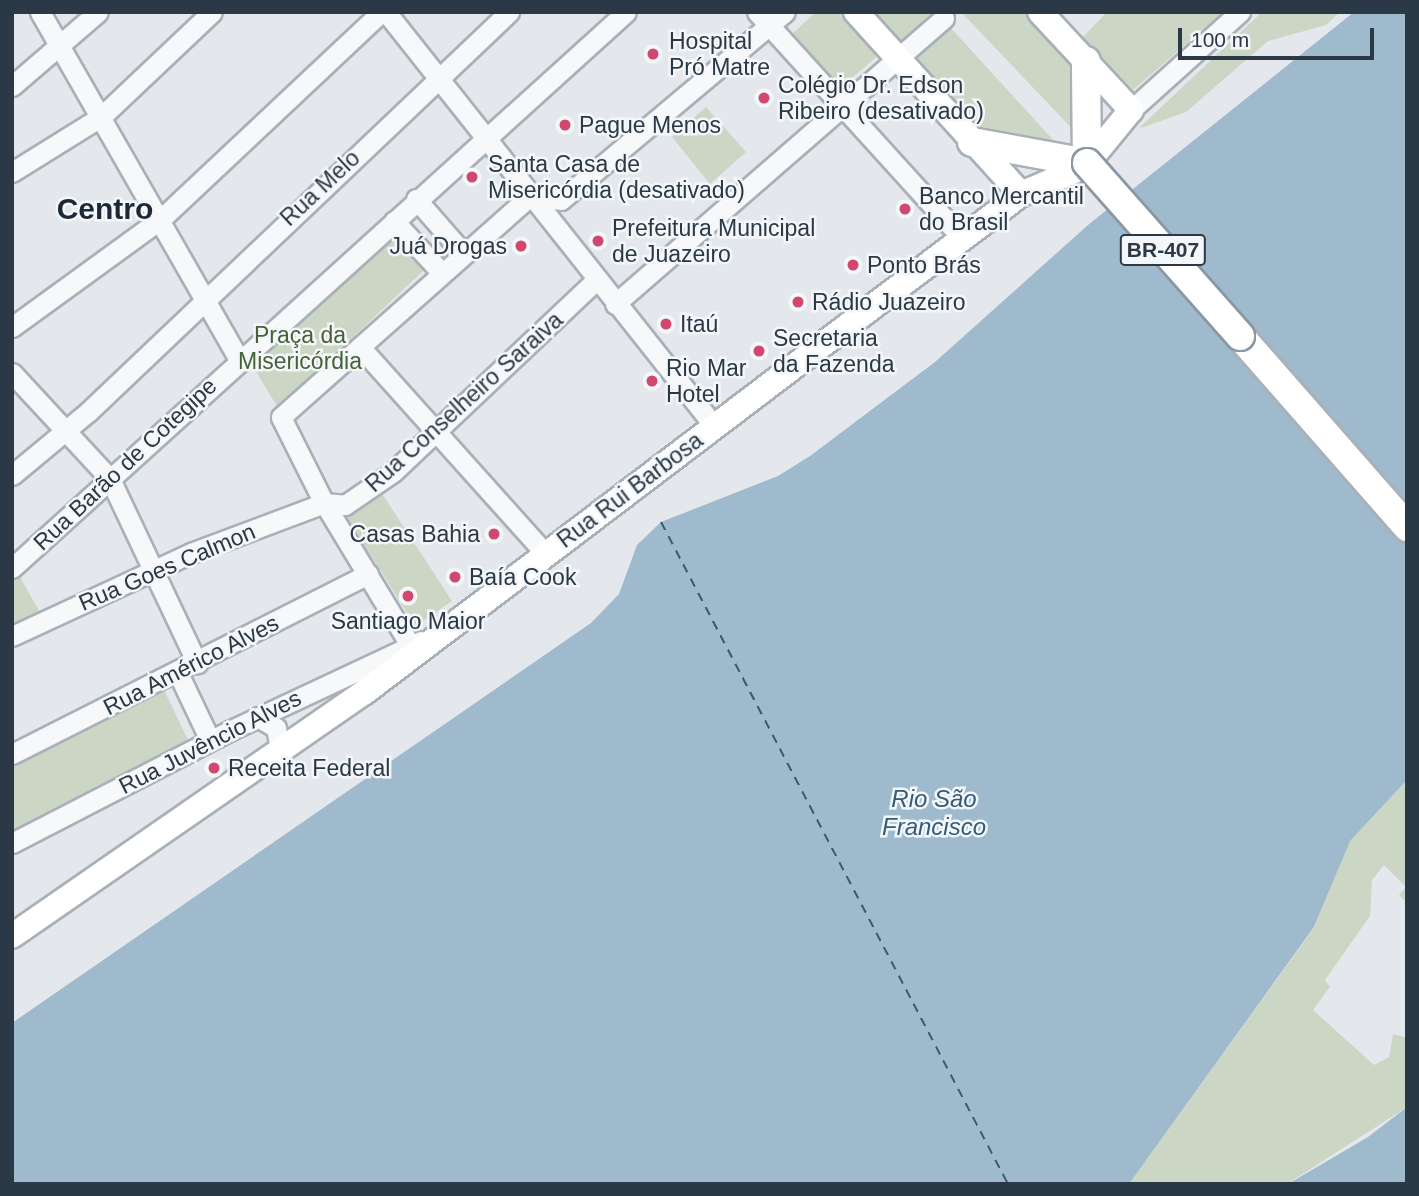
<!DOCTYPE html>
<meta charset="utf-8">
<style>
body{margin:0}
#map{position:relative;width:1419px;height:1196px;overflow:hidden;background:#e4e8ec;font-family:Helvetica,sans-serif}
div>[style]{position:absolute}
.green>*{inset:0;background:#cbd6c5}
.water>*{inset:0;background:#9ebacc}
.ferry>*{height:2px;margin-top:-1px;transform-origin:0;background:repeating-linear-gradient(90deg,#335c7a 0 9px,transparent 0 16px)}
.roads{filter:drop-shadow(2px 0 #a9b0b7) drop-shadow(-2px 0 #a9b0b7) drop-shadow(0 2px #a9b0b7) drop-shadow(0 -2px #a9b0b7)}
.minor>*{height:19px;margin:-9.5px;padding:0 9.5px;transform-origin:9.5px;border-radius:9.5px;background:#f7f8fa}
.major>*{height:24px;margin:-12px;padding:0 12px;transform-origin:12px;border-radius:12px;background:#fff}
.highway>*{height:28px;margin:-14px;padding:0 14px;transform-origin:14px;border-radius:14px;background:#fff}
.bridges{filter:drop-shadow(2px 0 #8b97a3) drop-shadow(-2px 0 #8b97a3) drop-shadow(0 2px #8b97a3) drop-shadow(0 -2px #8b97a3)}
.highway-bridge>*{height:28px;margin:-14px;padding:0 14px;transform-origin:14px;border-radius:14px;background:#fff}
.dots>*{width:19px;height:19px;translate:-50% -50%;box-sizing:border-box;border:4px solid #f4f7f9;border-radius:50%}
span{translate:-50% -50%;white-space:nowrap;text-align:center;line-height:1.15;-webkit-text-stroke:5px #f4f7f9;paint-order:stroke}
.shield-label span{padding:2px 5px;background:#f4f7f9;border:2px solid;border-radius:5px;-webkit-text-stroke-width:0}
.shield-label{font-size:21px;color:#2b3845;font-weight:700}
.poi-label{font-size:23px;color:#2b3845}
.left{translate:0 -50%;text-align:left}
.right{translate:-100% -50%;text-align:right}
.street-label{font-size:23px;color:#2b3845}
.park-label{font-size:23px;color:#456137}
.water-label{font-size:24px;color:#335c7a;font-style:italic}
.district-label{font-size:30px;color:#1d2836;font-weight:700}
.frame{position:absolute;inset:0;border:14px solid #2b3845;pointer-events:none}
.scale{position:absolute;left:1178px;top:28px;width:196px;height:32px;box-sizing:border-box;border:4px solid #2b3845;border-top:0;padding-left:9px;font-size:21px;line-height:24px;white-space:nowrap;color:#2b3845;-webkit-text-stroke:5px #f4f7f9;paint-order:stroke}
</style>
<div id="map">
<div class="green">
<div style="clip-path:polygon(816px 12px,844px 12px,880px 54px,840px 88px,793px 33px)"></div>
<div style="clip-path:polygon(864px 12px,933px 12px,936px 15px,897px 43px)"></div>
<div style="clip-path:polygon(1026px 12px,1076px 66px,1083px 140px,963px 14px)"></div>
<div style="clip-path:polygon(1107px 12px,1223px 12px,1133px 90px,1083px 37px)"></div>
<div style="clip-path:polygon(1262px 12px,1340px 12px,1326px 25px,1268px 41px,1186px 112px,1138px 129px)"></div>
<div style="clip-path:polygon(949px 26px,1065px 153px,978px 139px,908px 61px)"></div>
<div style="clip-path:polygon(706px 107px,746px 152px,710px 184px,672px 137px)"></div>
<div style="clip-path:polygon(392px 233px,424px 270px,278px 408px,249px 360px)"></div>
<div style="clip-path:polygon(381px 492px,452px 601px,410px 630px,409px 616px,346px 516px)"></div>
<div style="clip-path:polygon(17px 572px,41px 614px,12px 628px,12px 576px)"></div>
<div style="clip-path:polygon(164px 690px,189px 742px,12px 832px,12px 763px)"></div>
<div style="clip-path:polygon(1407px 780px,1407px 903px,1399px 895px,1406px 887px,1384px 865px,1372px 880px,1370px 916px,1325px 980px,1330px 987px,1313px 1010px,1374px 1065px,1389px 1057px,1393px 1034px,1407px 1038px,1407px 1107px,1287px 1184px,1129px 1184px,1314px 928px,1349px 842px)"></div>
</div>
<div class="water">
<div style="clip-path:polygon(1354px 12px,1407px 12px,1407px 780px,1350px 841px,1314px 927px,1129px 1184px,12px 1184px,12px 1023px,591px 623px,619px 594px,637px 545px,661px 522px,778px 476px,810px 456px,935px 362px,1088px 225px)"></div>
<div style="clip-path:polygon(1407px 1107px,1407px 1184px,1288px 1184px,1368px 1137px)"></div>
</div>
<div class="ferry">
<div style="left:661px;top:522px;width:747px;rotate:62.34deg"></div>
</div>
<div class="roads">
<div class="minor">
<div style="left:40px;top:12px;width:401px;rotate:60.2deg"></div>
<div style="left:386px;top:12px;width:530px;rotate:51.59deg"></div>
<div style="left:757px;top:12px;width:305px;rotate:47.8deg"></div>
<div style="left:12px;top:86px;width:113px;rotate:-40.7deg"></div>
<div style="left:1131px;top:110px;width:147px;rotate:-42deg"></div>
<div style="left:12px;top:172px;width:106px;rotate:-31.9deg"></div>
<div style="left:102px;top:116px;width:151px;rotate:-43.4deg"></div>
<div style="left:529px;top:197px;width:32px;rotate:5deg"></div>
<div style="left:561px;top:200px;width:292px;rotate:-40deg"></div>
<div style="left:416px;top:199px;width:70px;rotate:49deg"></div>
<div style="left:394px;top:221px;width:68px;rotate:47.4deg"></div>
<div style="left:615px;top:304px;width:436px;rotate:-41deg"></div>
<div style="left:12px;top:327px;width:185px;rotate:-36deg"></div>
<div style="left:162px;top:218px;width:301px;rotate:-43.2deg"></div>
<div style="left:360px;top:347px;width:271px;rotate:48.1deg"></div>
<div style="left:12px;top:373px;width:144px;rotate:47.2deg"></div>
<div style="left:110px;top:479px;width:204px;rotate:64.7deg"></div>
<div style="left:12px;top:475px;width:99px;rotate:-39.7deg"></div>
<div style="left:88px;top:412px;width:581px;rotate:-43.53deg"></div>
<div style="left:12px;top:568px;width:828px;rotate:-42.16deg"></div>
<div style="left:12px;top:636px;width:197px;rotate:-24.9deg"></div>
<div style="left:191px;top:553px;width:142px;rotate:-20.6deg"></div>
<div style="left:324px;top:503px;width:21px;rotate:5deg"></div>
<div style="left:345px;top:505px;width:58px;rotate:-34.5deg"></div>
<div style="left:393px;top:472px;width:279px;rotate:-43.4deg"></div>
<div style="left:415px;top:653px;width:175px;rotate:-121.2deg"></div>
<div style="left:324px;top:503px;width:96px;rotate:-116.6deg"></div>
<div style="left:281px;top:417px;width:332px;rotate:-41.6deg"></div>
<div style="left:178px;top:673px;width:74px;rotate:64.5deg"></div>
<div style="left:258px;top:717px;width:21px;rotate:31deg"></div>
<div style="left:276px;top:728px;width:21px;rotate:79deg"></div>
<div style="left:12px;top:754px;width:399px;rotate:-26.8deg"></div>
<div style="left:12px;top:843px;width:244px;rotate:-27.3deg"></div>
<div style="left:229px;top:731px;width:212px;rotate:-25.1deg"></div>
</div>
<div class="major">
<div style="left:856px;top:12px;width:246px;rotate:47.8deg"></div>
<div style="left:1040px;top:12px;width:134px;rotate:47.1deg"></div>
<div style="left:1131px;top:110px;width:72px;rotate:129.4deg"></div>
<div style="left:12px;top:936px;width:429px;rotate:-34.7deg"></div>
<div style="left:365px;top:692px;width:824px;rotate:-37.2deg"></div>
<div style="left:1021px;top:194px;width:65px;rotate:-23.4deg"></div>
</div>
<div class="highway">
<div style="left:972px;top:142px;width:117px;rotate:10.3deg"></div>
<div style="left:1087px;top:163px;width:102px;rotate:-90.6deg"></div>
<div style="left:1240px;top:336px;width:254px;rotate:48.8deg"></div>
</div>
</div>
<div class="bridges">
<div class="highway-bridge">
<div style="left:1087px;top:163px;width:231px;rotate:48.5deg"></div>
</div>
</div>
<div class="dots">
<div style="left:653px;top:54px;background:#d2476e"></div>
<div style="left:764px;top:98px;background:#d2476e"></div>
<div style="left:565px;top:125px;background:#d2476e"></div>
<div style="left:472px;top:177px;background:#d2476e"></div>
<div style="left:905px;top:209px;background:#d2476e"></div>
<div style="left:598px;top:241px;background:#d2476e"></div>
<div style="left:521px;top:246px;background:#d2476e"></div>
<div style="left:853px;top:265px;background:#d2476e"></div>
<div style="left:798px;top:302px;background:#d2476e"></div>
<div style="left:666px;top:324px;background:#d2476e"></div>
<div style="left:759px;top:351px;background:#d2476e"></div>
<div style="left:652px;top:381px;background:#d2476e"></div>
<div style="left:494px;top:534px;background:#d2476e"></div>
<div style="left:455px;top:577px;background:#d2476e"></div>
<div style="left:408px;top:596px;background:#d2476e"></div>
<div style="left:214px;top:768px;background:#d2476e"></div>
</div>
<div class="shield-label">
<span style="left:1163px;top:250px">BR-407</span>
</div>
<div class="poi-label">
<span class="left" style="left:669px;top:54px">Hospital<br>Pró Matre</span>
<span class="left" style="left:778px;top:98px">Colégio Dr. Edson<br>Ribeiro (desativado)</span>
<span class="left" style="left:579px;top:125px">Pague Menos</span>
<span class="left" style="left:488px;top:177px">Santa Casa de<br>Misericórdia (desativado)</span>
<span class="left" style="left:919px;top:209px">Banco Mercantil<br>do Brasil</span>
<span class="left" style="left:612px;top:241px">Prefeitura Municipal<br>de Juazeiro</span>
<span class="right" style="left:507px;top:246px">Juá Drogas</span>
<span class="left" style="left:867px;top:265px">Ponto Brás</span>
<span class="left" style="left:812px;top:302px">Rádio Juazeiro</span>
<span class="left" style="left:680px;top:324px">Itaú</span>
<span class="left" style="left:773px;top:351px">Secretaria<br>da Fazenda</span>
<span class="left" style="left:666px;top:381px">Rio Mar<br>Hotel</span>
<span class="right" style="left:480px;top:534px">Casas Bahia</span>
<span class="left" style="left:469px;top:577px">Baía Cook</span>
<span style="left:408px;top:621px">Santiago Maior</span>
<span class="left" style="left:228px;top:768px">Receita Federal</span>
</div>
<div class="street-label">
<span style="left:320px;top:188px;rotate:-43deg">Rua Melo</span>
<span style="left:464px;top:402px;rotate:-42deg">Rua Conselheiro Saraiva</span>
<span style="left:125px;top:464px;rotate:-43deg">Rua Barão de Cotegipe</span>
<span style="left:630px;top:490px;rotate:-37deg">Rua Rui Barbosa</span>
<span style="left:167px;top:567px;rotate:-23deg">Rua Goes Calmon</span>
<span style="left:191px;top:665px;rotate:-27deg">Rua Américo Alves</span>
<span style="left:210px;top:742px;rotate:-27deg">Rua Juvêncio Alves</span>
</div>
<div class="park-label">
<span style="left:300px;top:348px">Praça da<br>Misericórdia</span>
</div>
<div class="water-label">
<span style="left:934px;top:813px">Rio São<br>Francisco</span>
</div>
<div class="district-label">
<span style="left:105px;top:209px">Centro</span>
</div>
<div class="frame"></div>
<div class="scale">100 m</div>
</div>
